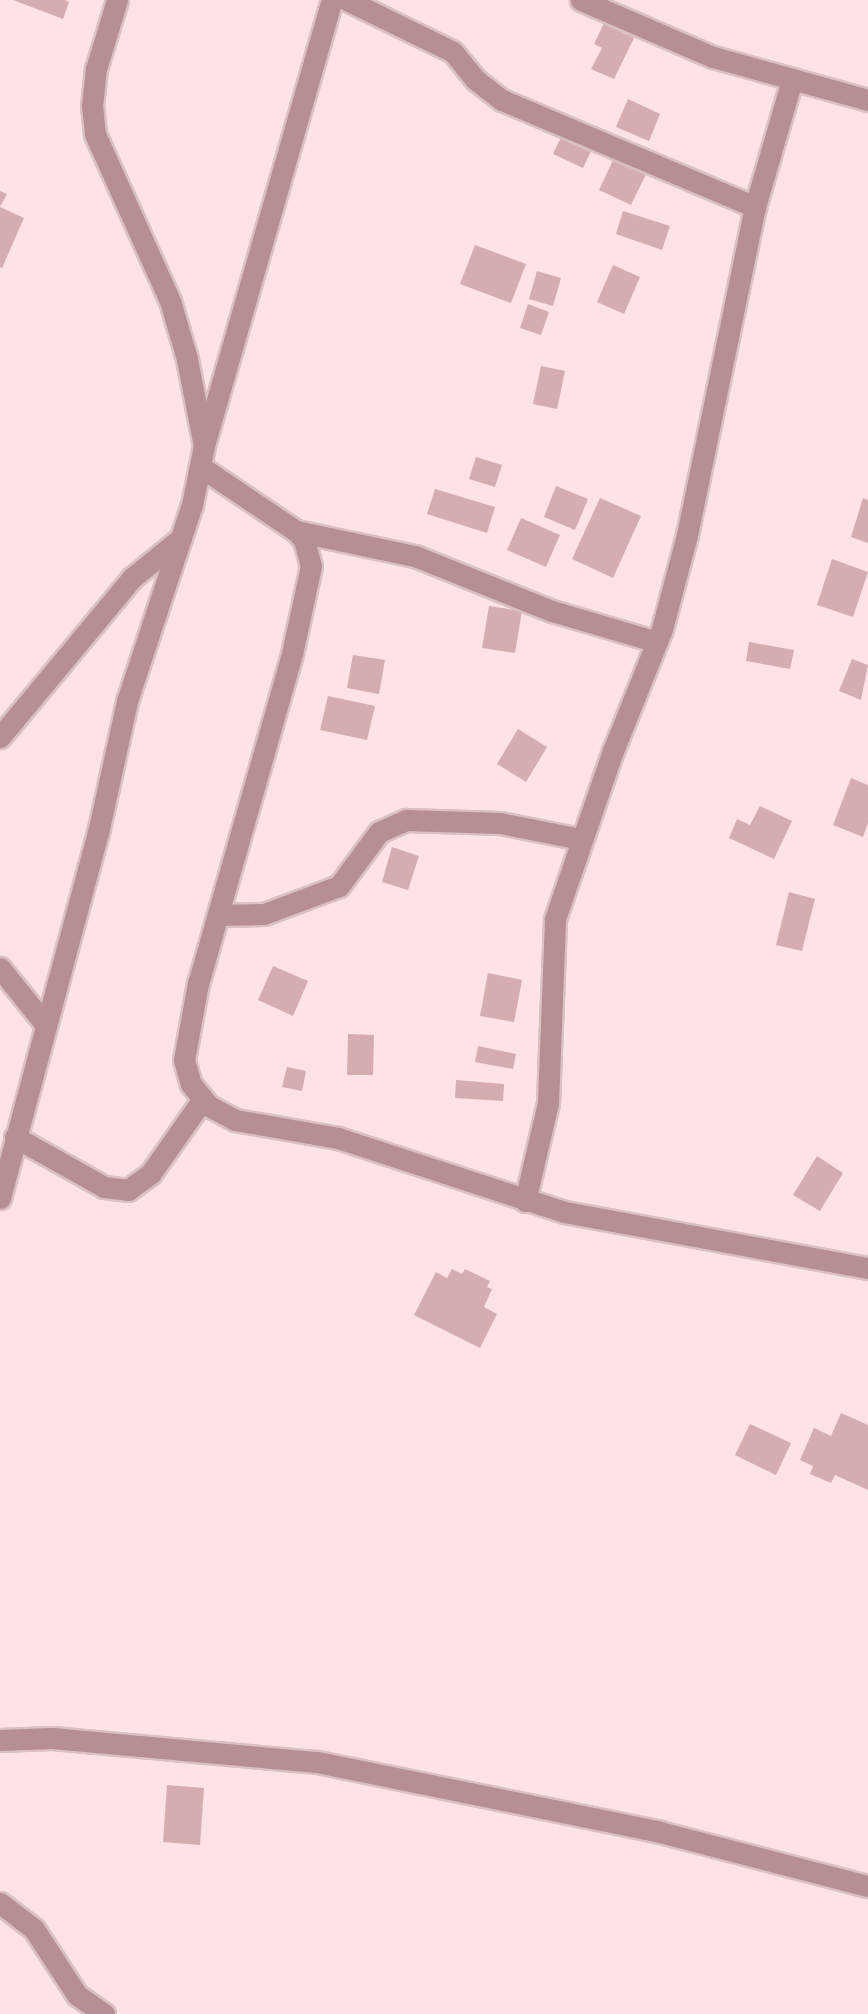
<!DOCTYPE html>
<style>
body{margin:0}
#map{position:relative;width:868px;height:2014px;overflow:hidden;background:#fde3e5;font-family:"Times New Roman",serif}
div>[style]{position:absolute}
.building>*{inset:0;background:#d5acaf}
.roads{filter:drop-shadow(2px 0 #d9c1c2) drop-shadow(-2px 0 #d9c1c2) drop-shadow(0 2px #d9c1c2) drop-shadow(0 -2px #d9c1c2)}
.minor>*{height:21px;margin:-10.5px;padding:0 10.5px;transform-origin:10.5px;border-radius:10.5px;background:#b78f93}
span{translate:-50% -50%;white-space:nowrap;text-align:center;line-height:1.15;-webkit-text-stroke:6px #fde3e5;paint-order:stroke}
</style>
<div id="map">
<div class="building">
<div style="clip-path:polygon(13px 0,65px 0,69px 2px,63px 19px)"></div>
<div style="clip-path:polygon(604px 23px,634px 38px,614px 79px,591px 69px,602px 48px,594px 44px)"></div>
<div style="clip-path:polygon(628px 99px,660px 114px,649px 141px,616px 127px)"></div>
<div style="clip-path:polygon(563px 133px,593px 147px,583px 168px,553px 154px)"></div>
<div style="clip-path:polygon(616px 154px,648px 170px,631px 205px,599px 190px)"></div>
<div style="clip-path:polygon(0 191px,7px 194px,0 207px,24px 218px,2px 268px,0 267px)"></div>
<div style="clip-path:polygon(623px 211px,670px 226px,662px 250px,616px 234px)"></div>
<div style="clip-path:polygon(475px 245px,526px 264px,511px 303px,460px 284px)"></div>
<div style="clip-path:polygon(613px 265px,640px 277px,624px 314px,597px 302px)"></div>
<div style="clip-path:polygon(537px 271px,561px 278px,553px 306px,529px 299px)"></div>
<div style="clip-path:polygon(528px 304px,549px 312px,541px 335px,520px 328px)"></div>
<div style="clip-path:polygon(541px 366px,565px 371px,557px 409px,533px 404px)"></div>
<div style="clip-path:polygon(476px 457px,502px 465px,495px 487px,469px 479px)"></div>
<div style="clip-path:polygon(556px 486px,588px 499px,575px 530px,544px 517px)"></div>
<div style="clip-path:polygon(435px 489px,495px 507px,487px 533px,427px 514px)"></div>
<div style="clip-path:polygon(600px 498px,641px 516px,613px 578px,572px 559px)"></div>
<div style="clip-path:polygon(863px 498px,868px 500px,868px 543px,851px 537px)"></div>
<div style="clip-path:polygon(521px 518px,560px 535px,546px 567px,507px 550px)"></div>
<div style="clip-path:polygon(832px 559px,868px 572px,853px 617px,817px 605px)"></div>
<div style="clip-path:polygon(489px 606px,522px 611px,515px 653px,482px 648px)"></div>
<div style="clip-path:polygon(749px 642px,794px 650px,790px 669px,746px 661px)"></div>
<div style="clip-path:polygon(353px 655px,385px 660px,379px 694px,347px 688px)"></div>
<div style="clip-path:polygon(852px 659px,868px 665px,861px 700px,839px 691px)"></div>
<div style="clip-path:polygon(328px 696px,375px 706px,367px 740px,320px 730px)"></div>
<div style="clip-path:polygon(518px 729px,547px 747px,526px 782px,497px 764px)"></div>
<div style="clip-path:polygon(851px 778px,868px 785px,868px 823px,863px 837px,833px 825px)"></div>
<div style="clip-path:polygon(760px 806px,792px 821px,774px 859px,729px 838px,737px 819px,750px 825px)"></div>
<div style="clip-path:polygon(392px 847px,419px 856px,408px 890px,382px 882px)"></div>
<div style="clip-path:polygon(789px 892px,815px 899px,802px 951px,776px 945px)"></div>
<div style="clip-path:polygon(273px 966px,308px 981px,293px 1016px,258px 1000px)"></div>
<div style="clip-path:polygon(488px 973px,522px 980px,514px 1022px,480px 1016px)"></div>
<div style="clip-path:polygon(348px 1034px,374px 1035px,373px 1075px,347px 1075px)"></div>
<div style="clip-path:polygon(478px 1046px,516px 1054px,513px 1069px,475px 1062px)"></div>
<div style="clip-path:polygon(287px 1067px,306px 1071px,302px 1091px,282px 1087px)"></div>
<div style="clip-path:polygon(456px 1080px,504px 1084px,503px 1101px,455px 1098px)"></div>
<div style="clip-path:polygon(817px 1156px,843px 1173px,820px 1211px,793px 1195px)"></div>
<div style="clip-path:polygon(452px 1269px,462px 1274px,465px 1269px,490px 1281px,487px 1287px,492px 1289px,484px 1307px,497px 1314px,480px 1348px,414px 1315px,436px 1272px,447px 1278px)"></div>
<div style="clip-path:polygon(841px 1413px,868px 1425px,868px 1490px,835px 1475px,831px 1483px,810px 1474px,813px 1466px,800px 1460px,814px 1428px,831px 1436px)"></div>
<div style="clip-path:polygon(750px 1424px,791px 1443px,776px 1475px,735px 1455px)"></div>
<div style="clip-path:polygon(167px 1785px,204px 1788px,200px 1845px,163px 1842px)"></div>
</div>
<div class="roads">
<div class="minor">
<div style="left:347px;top:0;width:118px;rotate:26.1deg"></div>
<div style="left:453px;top:52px;width:36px;rotate:51deg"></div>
<div style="left:476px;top:80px;width:33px;rotate:38deg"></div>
<div style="left:502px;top:100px;width:275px;rotate:22.9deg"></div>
<div style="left:581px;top:0;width:144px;rotate:23.4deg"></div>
<div style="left:713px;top:57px;width:161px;rotate:15.5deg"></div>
<div style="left:205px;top:442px;width:460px;rotate:-74deg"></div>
<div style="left:201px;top:467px;width:115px;rotate:34deg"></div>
<div style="left:296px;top:531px;width:12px;rotate:48deg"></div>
<div style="left:304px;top:540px;width:27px;rotate:75deg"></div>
<div style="left:311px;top:566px;width:90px;rotate:102.2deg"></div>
<div style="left:292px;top:654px;width:342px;rotate:105.9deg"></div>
<div style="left:198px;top:983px;width:78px;rotate:100.3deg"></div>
<div style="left:184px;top:1060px;width:25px;rotate:74deg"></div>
<div style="left:191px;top:1084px;width:28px;rotate:51deg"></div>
<div style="left:209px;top:1106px;width:30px;rotate:28deg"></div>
<div style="left:235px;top:1120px;width:105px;rotate:9.9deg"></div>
<div style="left:338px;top:1138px;width:239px;rotate:18.1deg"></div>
<div style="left:565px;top:1212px;width:308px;rotate:10.5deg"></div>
<div style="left:296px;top:531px;width:122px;rotate:11.9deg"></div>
<div style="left:415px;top:556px;width:148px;rotate:21.9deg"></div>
<div style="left:552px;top:611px;width:109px;rotate:16.4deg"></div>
<div style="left:0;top:737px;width:207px;rotate:-50.3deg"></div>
<div style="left:132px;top:578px;width:63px;rotate:-39.2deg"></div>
<div style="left:220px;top:915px;width:44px;rotate:-1.3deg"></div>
<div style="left:264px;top:914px;width:80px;rotate:-20.5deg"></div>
<div style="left:339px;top:886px;width:67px;rotate:-53.5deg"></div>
<div style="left:379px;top:832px;width:30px;rotate:-24deg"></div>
<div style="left:406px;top:820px;width:94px;rotate:1.8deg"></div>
<div style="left:500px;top:823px;width:82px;rotate:11.3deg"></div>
<div style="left:0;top:968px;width:72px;rotate:51.2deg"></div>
<div style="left:15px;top:1137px;width:102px;rotate:29.3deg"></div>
<div style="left:104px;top:1187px;width:24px;rotate:7deg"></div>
<div style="left:128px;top:1190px;width:29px;rotate:-36deg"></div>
<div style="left:151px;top:1173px;width:90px;rotate:-54.9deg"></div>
<div style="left:0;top:1198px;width:378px;rotate:-75deg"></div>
<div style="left:98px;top:833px;width:135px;rotate:-77.6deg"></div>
<div style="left:127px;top:701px;width:206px;rotate:-71.7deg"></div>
<div style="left:192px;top:505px;width:60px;rotate:-78.5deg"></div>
<div style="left:204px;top:446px;width:89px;rotate:-101.1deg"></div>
<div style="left:187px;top:359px;width:60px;rotate:-106.3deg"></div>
<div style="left:170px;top:301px;width:183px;rotate:-114.2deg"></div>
<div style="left:95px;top:134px;width:28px;rotate:-96deg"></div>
<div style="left:92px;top:106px;width:37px;rotate:-84deg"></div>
<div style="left:96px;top:69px;width:72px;rotate:-73.1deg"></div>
<div style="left:525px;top:1201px;width:101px;rotate:-76.8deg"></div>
<div style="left:548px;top:1103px;width:184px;rotate:-87.8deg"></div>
<div style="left:555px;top:919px;width:178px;rotate:-71deg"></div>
<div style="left:613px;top:751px;width:131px;rotate:-68.1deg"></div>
<div style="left:662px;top:629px;width:97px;rotate:-75.1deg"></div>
<div style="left:687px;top:535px;width:335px;rotate:-78.3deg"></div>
<div style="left:755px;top:207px;width:132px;rotate:-73.8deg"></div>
<div style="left:0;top:1740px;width:52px;rotate:-2.2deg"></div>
<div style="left:52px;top:1738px;width:266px;rotate:5.2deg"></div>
<div style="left:317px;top:1762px;width:350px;rotate:11.5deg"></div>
<div style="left:660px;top:1832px;width:215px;rotate:14.6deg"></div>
<div style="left:0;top:1903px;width:43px;rotate:37.4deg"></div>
<div style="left:34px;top:1929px;width:79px;rotate:56.9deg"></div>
<div style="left:77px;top:1995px;width:33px;rotate:35deg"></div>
</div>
</div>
</div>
